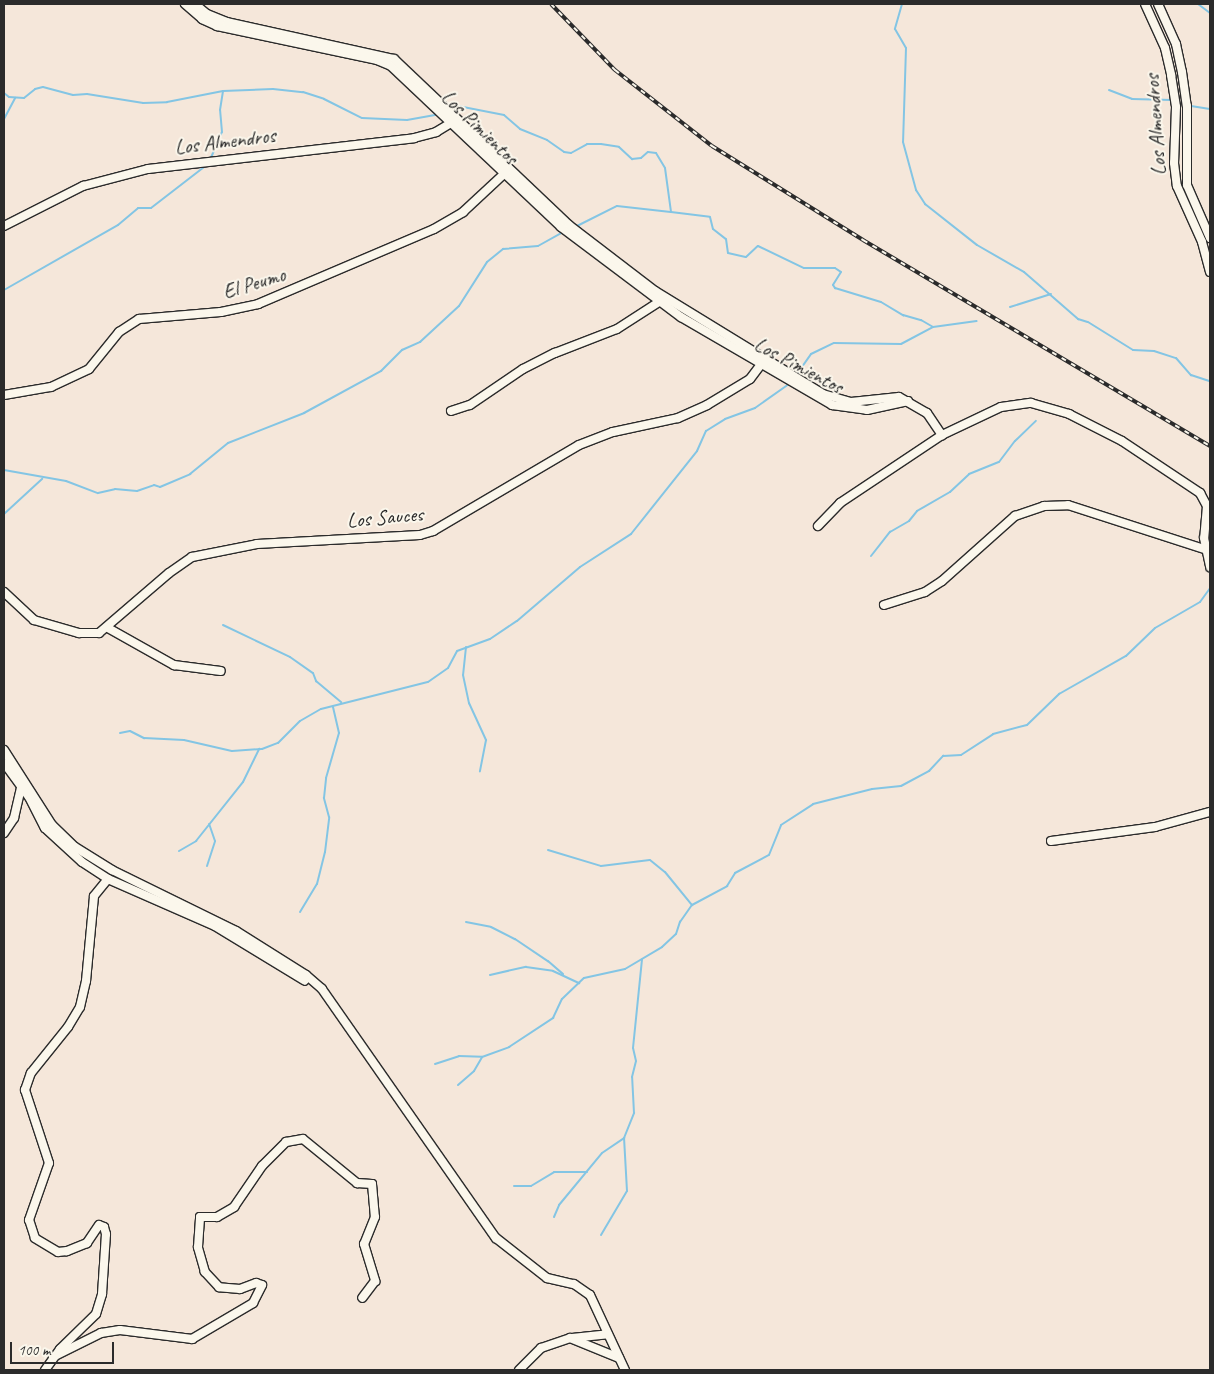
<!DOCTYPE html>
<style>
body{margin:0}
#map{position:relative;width:1214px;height:1374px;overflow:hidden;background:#f5e7da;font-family:Caveat,sans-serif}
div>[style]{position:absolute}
.stream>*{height:2px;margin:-1px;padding:0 1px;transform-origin:1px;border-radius:1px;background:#83c5e4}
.roads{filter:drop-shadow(1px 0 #2b2b2b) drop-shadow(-1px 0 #2b2b2b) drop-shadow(0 1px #2b2b2b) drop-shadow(0 -1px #2b2b2b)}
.minor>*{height:8px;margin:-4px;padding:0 4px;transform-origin:4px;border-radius:4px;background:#fbf7ec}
.rail>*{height:4px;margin-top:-2px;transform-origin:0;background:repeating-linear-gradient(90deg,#fbf7ec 0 5.5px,#2b2b2b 0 11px);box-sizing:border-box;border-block:1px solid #2b2b2b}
span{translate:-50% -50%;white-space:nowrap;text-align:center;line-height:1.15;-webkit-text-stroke:4px #fbf7ec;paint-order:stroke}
.street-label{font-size:21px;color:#2b2b2b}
.frame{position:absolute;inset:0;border:5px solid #2b2b2b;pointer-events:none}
.scale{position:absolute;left:10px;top:1342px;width:104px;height:22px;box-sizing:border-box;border:2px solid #2b2b2b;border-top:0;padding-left:6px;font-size:15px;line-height:18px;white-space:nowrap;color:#2b2b2b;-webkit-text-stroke:4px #fbf7ec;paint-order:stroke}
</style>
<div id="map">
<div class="stream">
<div style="left:902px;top:4px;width:26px;rotate:106deg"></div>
<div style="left:895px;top:29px;width:22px;rotate:60deg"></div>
<div style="left:906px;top:48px;width:94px;rotate:91.8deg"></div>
<div style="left:903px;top:142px;width:50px;rotate:74.8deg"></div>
<div style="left:916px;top:190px;width:17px;rotate:57deg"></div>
<div style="left:925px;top:204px;width:66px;rotate:38.3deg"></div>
<div style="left:977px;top:245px;width:54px;rotate:29.9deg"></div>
<div style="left:1024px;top:272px;width:72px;rotate:41deg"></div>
<div style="left:1078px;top:319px;width:10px;rotate:17deg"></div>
<div style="left:1088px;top:322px;width:53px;rotate:31.9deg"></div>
<div style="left:1133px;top:350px;width:21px;rotate:3deg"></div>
<div style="left:1154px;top:351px;width:23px;rotate:18deg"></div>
<div style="left:1176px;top:358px;width:23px;rotate:49deg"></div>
<div style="left:1191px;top:375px;width:20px;rotate:18deg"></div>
<div style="left:1198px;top:4px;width:15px;rotate:37deg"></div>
<div style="left:1109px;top:90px;width:25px;rotate:21deg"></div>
<div style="left:1132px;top:99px;width:40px;rotate:1.4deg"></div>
<div style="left:4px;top:93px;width:6px;rotate:39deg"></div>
<div style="left:9px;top:97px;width:15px;rotate:4deg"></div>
<div style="left:24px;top:98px;width:14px;rotate:-39deg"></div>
<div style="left:35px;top:89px;width:8px;rotate:-14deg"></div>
<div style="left:43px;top:87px;width:31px;rotate:15deg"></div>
<div style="left:73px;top:95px;width:14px;rotate:-4deg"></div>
<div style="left:87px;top:94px;width:57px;rotate:9.1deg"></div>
<div style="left:143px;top:103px;width:24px;rotate:-2deg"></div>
<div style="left:167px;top:102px;width:57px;rotate:-11.1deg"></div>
<div style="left:223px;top:91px;width:50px;rotate:-2.3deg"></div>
<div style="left:273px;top:89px;width:30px;rotate:6deg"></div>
<div style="left:303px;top:92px;width:22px;rotate:18deg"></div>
<div style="left:324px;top:99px;width:42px;rotate:26.6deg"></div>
<div style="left:362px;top:118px;width:45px;rotate:2.5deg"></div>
<div style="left:407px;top:120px;width:34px;rotate:-10deg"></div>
<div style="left:1191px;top:106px;width:19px;rotate:9deg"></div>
<div style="left:451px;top:110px;width:8px;rotate:-30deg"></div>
<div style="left:458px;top:106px;width:47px;rotate:11.1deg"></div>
<div style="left:504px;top:115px;width:21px;rotate:41deg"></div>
<div style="left:520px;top:129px;width:29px;rotate:22deg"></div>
<div style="left:547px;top:140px;width:21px;rotate:35deg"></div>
<div style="left:564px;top:152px;width:7px;rotate:8deg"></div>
<div style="left:571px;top:153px;width:18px;rotate:-29deg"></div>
<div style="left:587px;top:144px;width:14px"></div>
<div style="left:601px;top:144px;width:18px;rotate:9deg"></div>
<div style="left:619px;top:147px;width:18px;rotate:43deg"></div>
<div style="left:632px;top:159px;width:9px;rotate:-6deg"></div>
<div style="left:641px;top:158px;width:9px;rotate:-41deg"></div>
<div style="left:648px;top:152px;width:8px;rotate:7deg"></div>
<div style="left:656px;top:153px;width:17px;rotate:59deg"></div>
<div style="left:665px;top:168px;width:44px;rotate:82.2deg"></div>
<div style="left:671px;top:212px;width:39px;rotate:7deg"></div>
<div style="left:710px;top:217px;width:12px;rotate:76deg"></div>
<div style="left:713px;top:229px;width:16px;rotate:38deg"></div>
<div style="left:726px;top:239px;width:14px;rotate:82deg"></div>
<div style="left:728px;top:253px;width:18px;rotate:13deg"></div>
<div style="left:746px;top:257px;width:16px;rotate:-43deg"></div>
<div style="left:758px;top:246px;width:51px;rotate:25.6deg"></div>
<div style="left:804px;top:268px;width:31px"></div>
<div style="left:835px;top:268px;width:7px;rotate:34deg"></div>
<div style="left:841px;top:272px;width:15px;rotate:122deg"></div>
<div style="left:833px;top:285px;width:4px;rotate:56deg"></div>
<div style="left:835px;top:288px;width:48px;rotate:16.9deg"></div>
<div style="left:881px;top:302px;width:26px;rotate:31deg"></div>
<div style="left:903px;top:315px;width:19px;rotate:16deg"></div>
<div style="left:921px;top:320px;width:14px;rotate:30deg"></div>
<div style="left:933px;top:327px;width:44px;rotate:-7.8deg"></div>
<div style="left:4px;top:119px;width:24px;rotate:-62deg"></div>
<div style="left:210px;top:160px;width:30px;rotate:-67deg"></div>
<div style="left:222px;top:132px;width:22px;rotate:-95deg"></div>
<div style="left:220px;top:110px;width:19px;rotate:-81deg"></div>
<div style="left:575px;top:227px;width:47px;rotate:-26.6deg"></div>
<div style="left:617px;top:206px;width:54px;rotate:6.3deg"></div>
<div style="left:4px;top:290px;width:131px;rotate:-29.7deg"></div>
<div style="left:118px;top:225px;width:26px;rotate:-40deg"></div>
<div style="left:138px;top:208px;width:13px"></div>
<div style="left:151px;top:208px;width:72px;rotate:-37.7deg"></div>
<div style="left:1010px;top:307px;width:43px;rotate:-17.6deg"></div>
<div style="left:797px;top:374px;width:24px;rotate:-55deg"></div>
<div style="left:811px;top:354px;width:25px;rotate:-26deg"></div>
<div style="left:834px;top:343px;width:67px;rotate:0.9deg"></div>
<div style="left:901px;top:344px;width:36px;rotate:-28deg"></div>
<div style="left:4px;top:470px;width:63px;rotate:10.1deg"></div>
<div style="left:66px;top:481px;width:34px;rotate:21deg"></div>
<div style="left:98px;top:493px;width:17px;rotate:-13deg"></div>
<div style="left:115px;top:489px;width:22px;rotate:5deg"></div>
<div style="left:137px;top:491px;width:18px;rotate:-19deg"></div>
<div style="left:154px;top:485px;width:6px;rotate:18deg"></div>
<div style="left:160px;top:487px;width:33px;rotate:-23deg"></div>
<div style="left:190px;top:474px;width:49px;rotate:-39.2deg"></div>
<div style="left:228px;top:443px;width:82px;rotate:-21.5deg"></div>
<div style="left:304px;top:413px;width:88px;rotate:-28.6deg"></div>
<div style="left:381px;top:371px;width:30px;rotate:-45deg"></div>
<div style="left:402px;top:350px;width:20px;rotate:-24deg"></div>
<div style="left:420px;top:342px;width:53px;rotate:-42.7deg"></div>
<div style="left:459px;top:306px;width:52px;rotate:-57.5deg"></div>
<div style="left:487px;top:262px;width:21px;rotate:-39deg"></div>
<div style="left:503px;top:249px;width:35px;rotate:-5deg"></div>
<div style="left:538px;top:246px;width:29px;rotate:-29deg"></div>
<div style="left:4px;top:514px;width:52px;rotate:-42.6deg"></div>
<div style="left:871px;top:556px;width:31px;rotate:-52deg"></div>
<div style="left:890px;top:532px;width:22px;rotate:-30deg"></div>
<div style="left:909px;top:521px;width:13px;rotate:-51deg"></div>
<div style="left:917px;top:511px;width:38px;rotate:-30deg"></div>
<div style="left:950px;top:492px;width:26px;rotate:-43deg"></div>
<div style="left:969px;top:474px;width:32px;rotate:-22deg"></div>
<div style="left:999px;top:462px;width:26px;rotate:-53deg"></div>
<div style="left:1015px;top:441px;width:29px;rotate:-44deg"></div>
<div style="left:223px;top:625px;width:74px;rotate:25.5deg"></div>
<div style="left:290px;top:657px;width:28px;rotate:35deg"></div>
<div style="left:313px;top:673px;width:9px;rotate:69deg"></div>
<div style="left:316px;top:681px;width:33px;rotate:40deg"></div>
<div style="left:466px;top:647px;width:28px;rotate:96deg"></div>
<div style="left:463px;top:675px;width:29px;rotate:78deg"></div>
<div style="left:469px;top:703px;width:41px;rotate:65.3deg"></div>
<div style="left:486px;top:740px;width:32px;rotate:101deg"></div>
<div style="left:120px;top:733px;width:10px;rotate:-11deg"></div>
<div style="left:130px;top:731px;width:16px;rotate:27deg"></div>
<div style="left:144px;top:738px;width:40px;rotate:2.9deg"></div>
<div style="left:184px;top:740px;width:49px;rotate:12.9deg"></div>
<div style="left:232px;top:751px;width:30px;rotate:-4deg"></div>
<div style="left:262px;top:749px;width:17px;rotate:-21deg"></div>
<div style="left:278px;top:743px;width:31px;rotate:-45deg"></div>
<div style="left:300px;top:721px;width:24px;rotate:-30deg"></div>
<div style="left:321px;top:709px;width:110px;rotate:-14.2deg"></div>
<div style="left:428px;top:682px;width:24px;rotate:-35deg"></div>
<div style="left:448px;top:668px;width:19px;rotate:-62deg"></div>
<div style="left:457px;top:651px;width:35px;rotate:-20deg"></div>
<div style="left:490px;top:639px;width:32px;rotate:-34deg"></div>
<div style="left:517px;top:621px;width:83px;rotate:-40.6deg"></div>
<div style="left:580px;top:567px;width:61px;rotate:-32.9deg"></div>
<div style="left:631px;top:534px;width:106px;rotate:-51.5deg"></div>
<div style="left:697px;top:451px;width:22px;rotate:-66deg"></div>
<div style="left:706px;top:431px;width:22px;rotate:-32deg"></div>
<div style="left:725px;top:419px;width:32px;rotate:-20deg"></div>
<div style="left:755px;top:408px;width:42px;rotate:-35.2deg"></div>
<div style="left:548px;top:850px;width:55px;rotate:16.8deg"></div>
<div style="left:601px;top:866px;width:49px;rotate:-7deg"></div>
<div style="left:650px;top:860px;width:19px;rotate:39deg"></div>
<div style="left:665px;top:872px;width:43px;rotate:50.7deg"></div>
<div style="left:179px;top:851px;width:20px;rotate:-30deg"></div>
<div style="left:196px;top:841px;width:75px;rotate:-51.5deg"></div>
<div style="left:243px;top:782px;width:37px;rotate:-64deg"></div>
<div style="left:207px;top:866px;width:26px;rotate:-72deg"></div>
<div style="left:215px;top:841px;width:18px;rotate:-109deg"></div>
<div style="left:300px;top:912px;width:33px;rotate:-59deg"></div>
<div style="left:317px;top:884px;width:33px;rotate:-76deg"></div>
<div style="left:325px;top:852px;width:35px;rotate:-83deg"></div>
<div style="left:329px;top:817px;width:20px;rotate:-105deg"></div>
<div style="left:324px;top:798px;width:20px;rotate:-84deg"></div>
<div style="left:326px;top:778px;width:47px;rotate:-73.9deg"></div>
<div style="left:339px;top:733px;width:27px;rotate:-103deg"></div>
<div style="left:466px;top:922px;width:25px;rotate:11deg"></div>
<div style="left:491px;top:927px;width:27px;rotate:27deg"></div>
<div style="left:515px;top:939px;width:40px;rotate:34deg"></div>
<div style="left:548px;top:961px;width:20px;rotate:41deg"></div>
<div style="left:490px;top:975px;width:37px;rotate:-13deg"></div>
<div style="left:526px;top:967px;width:27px;rotate:8deg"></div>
<div style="left:553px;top:971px;width:29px;rotate:25deg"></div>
<div style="left:435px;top:1064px;width:25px;rotate:-18deg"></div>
<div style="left:459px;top:1056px;width:23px;rotate:2deg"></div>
<div style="left:482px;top:1057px;width:29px;rotate:-20deg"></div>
<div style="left:509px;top:1047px;width:53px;rotate:-33.4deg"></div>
<div style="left:553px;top:1018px;width:21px;rotate:-65deg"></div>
<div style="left:562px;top:999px;width:30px;rotate:-44deg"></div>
<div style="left:584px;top:978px;width:42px;rotate:-12.4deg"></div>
<div style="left:625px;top:969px;width:43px;rotate:-30.7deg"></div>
<div style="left:662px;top:947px;width:19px;rotate:-43deg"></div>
<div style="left:676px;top:934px;width:13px;rotate:-72deg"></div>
<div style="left:680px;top:922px;width:21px;rotate:-55deg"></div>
<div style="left:692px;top:905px;width:40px;rotate:-28deg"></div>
<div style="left:727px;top:886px;width:15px;rotate:-58deg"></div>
<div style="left:735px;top:873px;width:38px;rotate:-28deg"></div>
<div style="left:769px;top:855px;width:32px;rotate:-68deg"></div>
<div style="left:781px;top:825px;width:38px;rotate:-33deg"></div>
<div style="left:813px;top:804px;width:61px;rotate:-14.3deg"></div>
<div style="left:872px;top:789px;width:29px;rotate:-6deg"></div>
<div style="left:901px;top:786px;width:32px;rotate:-28deg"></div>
<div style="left:929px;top:771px;width:21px;rotate:-47deg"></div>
<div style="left:943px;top:756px;width:18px;rotate:-3deg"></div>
<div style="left:961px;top:755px;width:38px;rotate:-33deg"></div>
<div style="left:993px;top:734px;width:35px;rotate:-15deg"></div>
<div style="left:1027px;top:725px;width:45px;rotate:-44.1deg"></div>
<div style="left:1059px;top:694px;width:77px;rotate:-29.6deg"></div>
<div style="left:1126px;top:656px;width:40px;rotate:-44deg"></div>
<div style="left:1155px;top:628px;width:52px;rotate:-30deg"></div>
<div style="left:1200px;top:602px;width:17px;rotate:-54deg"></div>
<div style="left:458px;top:1085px;width:21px;rotate:-41deg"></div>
<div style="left:474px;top:1071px;width:16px;rotate:-60deg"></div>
<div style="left:514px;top:1186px;width:17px"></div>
<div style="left:531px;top:1186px;width:27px;rotate:-31deg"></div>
<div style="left:554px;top:1172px;width:33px"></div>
<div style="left:554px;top:1217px;width:13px;rotate:-67deg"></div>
<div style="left:559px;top:1205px;width:67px;rotate:-50.4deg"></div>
<div style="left:602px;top:1153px;width:27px;rotate:-34deg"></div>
<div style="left:601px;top:1235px;width:51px;rotate:-59.4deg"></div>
<div style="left:627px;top:1191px;width:53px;rotate:-93.2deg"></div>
<div style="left:624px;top:1138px;width:27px;rotate:-68deg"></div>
<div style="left:634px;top:1113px;width:36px;rotate:-93deg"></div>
<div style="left:632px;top:1077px;width:16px;rotate:-76deg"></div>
<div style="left:636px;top:1061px;width:13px;rotate:-103deg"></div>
<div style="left:633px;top:1048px;width:89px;rotate:-84.2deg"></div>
</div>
<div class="roads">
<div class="minor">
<div style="left:185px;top:4px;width:23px;rotate:41deg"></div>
<div style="left:202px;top:19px;width:17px;rotate:25deg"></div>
<div style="left:217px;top:26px;width:164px;rotate:12deg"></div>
<div style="left:377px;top:60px;width:15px;rotate:23deg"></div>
<div style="left:391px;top:66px;width:234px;rotate:43.4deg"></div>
<div style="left:561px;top:227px;width:150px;rotate:36.9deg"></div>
<div style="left:681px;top:317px;width:175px;rotate:30.2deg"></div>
<div style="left:832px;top:405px;width:35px;rotate:8deg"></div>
<div style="left:867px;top:410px;width:42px;rotate:-12.4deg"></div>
<div style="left:195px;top:4px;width:16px;rotate:40deg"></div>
<div style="left:207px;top:14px;width:22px;rotate:22deg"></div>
<div style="left:227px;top:22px;width:171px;rotate:12.5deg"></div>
<div style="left:394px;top:59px;width:241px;rotate:43.5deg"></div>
<div style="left:569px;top:225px;width:108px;rotate:37.5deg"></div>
<div style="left:655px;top:291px;width:197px;rotate:31.5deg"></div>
<div style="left:823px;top:394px;width:29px;rotate:16deg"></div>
<div style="left:851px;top:402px;width:48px;rotate:-5.9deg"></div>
<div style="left:899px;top:397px;width:32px;rotate:30deg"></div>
<div style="left:927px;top:413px;width:27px;rotate:56deg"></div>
<div style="left:1145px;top:4px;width:48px;rotate:65.6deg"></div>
<div style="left:1165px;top:48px;width:28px;rotate:77deg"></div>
<div style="left:1171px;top:75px;width:32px;rotate:81deg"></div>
<div style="left:1176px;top:107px;width:56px;rotate:92deg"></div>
<div style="left:1174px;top:163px;width:23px;rotate:83deg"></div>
<div style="left:1177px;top:186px;width:61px;rotate:65.9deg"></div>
<div style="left:1202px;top:242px;width:31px;rotate:75deg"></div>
<div style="left:1158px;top:4px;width:44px;rotate:65.8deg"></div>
<div style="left:1176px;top:44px;width:29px;rotate:78deg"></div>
<div style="left:1182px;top:72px;width:34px;rotate:82deg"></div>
<div style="left:1187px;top:106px;width:79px;rotate:90deg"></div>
<div style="left:1187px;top:185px;width:58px;rotate:66.5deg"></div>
<div style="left:4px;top:226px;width:89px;rotate:-26.9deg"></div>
<div style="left:83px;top:186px;width:67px;rotate:-14.7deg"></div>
<div style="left:148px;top:169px;width:268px;rotate:-6.6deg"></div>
<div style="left:414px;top:138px;width:23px;rotate:-15deg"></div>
<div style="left:436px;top:132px;width:21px;rotate:-31deg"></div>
<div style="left:4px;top:395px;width:48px;rotate:-9.7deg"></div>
<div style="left:51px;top:387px;width:42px;rotate:-25.3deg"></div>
<div style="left:89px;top:369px;width:48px;rotate:-51deg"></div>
<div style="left:119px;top:332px;width:24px;rotate:-33deg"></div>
<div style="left:139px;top:319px;width:82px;rotate:-4.9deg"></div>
<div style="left:221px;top:312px;width:38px;rotate:-12deg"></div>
<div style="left:258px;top:304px;width:191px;rotate:-23.1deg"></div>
<div style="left:434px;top:229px;width:34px;rotate:-30deg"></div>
<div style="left:463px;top:212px;width:59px;rotate:-42.9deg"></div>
<div style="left:451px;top:411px;width:20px;rotate:-18deg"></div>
<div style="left:470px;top:405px;width:64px;rotate:-34.2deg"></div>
<div style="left:523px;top:369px;width:36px;rotate:-27deg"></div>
<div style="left:555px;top:353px;width:66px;rotate:-21.2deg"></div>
<div style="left:617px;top:329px;width:50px;rotate:-32.7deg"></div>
<div style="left:818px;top:526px;width:32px;rotate:-46deg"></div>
<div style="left:840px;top:503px;width:123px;rotate:-33.7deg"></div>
<div style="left:942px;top:435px;width:65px;rotate:-25.4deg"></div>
<div style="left:1001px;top:407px;width:30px;rotate:-8deg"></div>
<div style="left:1031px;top:403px;width:40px;rotate:16deg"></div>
<div style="left:1069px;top:414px;width:59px;rotate:27deg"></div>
<div style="left:1122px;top:441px;width:94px;rotate:33.7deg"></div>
<div style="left:1200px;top:493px;width:15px;rotate:62deg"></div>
<div style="left:1207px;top:506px;width:32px;rotate:95deg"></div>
<div style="left:1204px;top:538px;width:30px;rotate:78deg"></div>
<div style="left:4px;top:592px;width:41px;rotate:43deg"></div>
<div style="left:34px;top:620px;width:47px;rotate:16.1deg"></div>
<div style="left:79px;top:633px;width:20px"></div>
<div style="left:99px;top:633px;width:92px;rotate:-40.6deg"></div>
<div style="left:169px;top:573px;width:28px;rotate:-35deg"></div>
<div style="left:192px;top:557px;width:66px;rotate:-11.3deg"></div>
<div style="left:257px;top:544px;width:163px;rotate:-3.2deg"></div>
<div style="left:420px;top:535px;width:14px;rotate:-17deg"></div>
<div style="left:433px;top:531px;width:169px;rotate:-30.5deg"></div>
<div style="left:579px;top:445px;width:36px;rotate:-21deg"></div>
<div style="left:613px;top:432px;width:66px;rotate:-12.2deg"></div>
<div style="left:678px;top:418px;width:32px;rotate:-24deg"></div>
<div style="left:707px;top:405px;width:50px;rotate:-31.2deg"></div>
<div style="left:750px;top:379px;width:20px;rotate:-53deg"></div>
<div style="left:884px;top:605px;width:43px;rotate:-17.6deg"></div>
<div style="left:925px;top:592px;width:20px;rotate:-33deg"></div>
<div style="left:942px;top:581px;width:98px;rotate:-41.7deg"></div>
<div style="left:1015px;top:516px;width:31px;rotate:-19deg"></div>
<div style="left:1044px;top:506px;width:24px;rotate:-2deg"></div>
<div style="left:1068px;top:505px;width:143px;rotate:17.9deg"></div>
<div style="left:108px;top:628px;width:76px;rotate:29.3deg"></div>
<div style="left:174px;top:665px;width:47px;rotate:7.3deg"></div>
<div style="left:4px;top:750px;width:89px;rotate:57.4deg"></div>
<div style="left:52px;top:825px;width:32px;rotate:44deg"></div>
<div style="left:75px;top:847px;width:44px;rotate:31.9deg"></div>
<div style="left:112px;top:870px;width:138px;rotate:26.2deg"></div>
<div style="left:236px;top:931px;width:83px;rotate:32.2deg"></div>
<div style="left:306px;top:975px;width:21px;rotate:41deg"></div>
<div style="left:322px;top:989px;width:304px;rotate:55.1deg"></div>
<div style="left:496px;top:1238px;width:65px;rotate:38.1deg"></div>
<div style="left:547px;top:1278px;width:28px;rotate:13deg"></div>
<div style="left:574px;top:1284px;width:19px;rotate:35deg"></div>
<div style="left:590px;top:1295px;width:83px;rotate:65deg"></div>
<div style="left:4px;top:763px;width:42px;rotate:53.7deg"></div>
<div style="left:29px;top:797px;width:35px;rotate:63deg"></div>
<div style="left:45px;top:828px;width:50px;rotate:42.6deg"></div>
<div style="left:82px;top:862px;width:31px;rotate:33deg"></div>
<div style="left:108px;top:879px;width:117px;rotate:23.7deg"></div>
<div style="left:215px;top:926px;width:105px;rotate:31.4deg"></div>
<div style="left:4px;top:833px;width:18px;rotate:-56deg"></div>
<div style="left:14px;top:818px;width:32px;rotate:-77deg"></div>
<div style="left:1051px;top:841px;width:105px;rotate:-7.7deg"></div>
<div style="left:1155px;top:827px;width:57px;rotate:-15.3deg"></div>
<div style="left:572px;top:1338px;width:36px;rotate:-6deg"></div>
<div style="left:53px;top:1357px;width:54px;rotate:-26.6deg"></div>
<div style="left:101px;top:1333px;width:19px;rotate:-9deg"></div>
<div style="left:120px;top:1330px;width:73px;rotate:7.1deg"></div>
<div style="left:192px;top:1339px;width:71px;rotate:-30.5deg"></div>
<div style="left:253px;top:1303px;width:20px;rotate:-63deg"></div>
<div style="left:262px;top:1285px;width:6px;rotate:-162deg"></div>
<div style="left:256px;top:1283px;width:17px;rotate:159deg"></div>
<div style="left:240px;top:1289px;width:21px;rotate:-175deg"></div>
<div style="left:219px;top:1287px;width:21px;rotate:-133deg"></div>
<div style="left:205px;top:1272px;width:26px;rotate:-106deg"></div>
<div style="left:198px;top:1247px;width:30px;rotate:-86deg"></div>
<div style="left:200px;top:1217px;width:17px"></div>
<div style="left:217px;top:1217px;width:20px;rotate:-30deg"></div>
<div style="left:234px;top:1207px;width:50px;rotate:-55.7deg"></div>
<div style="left:262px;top:1166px;width:34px;rotate:-45deg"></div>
<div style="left:286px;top:1142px;width:17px;rotate:-10deg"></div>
<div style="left:303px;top:1139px;width:70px;rotate:39.2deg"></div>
<div style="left:357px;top:1183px;width:15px;rotate:4deg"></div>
<div style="left:372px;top:1184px;width:33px;rotate:85deg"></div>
<div style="left:375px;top:1217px;width:29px;rotate:112deg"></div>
<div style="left:364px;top:1244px;width:39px;rotate:73deg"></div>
<div style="left:375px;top:1281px;width:21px;rotate:127deg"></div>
<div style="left:45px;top:1370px;width:26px;rotate:-54deg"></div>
<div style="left:60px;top:1349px;width:50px;rotate:-44.2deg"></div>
<div style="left:96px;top:1314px;width:21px;rotate:-73deg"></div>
<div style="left:102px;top:1294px;width:60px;rotate:-86.2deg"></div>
<div style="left:106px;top:1234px;width:7px;rotate:-106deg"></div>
<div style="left:104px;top:1227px;width:5px;rotate:-158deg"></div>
<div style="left:99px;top:1225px;width:22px;rotate:124deg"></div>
<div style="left:87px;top:1243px;width:22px;rotate:158deg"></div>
<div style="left:67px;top:1251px;width:9px;rotate:174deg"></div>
<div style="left:58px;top:1252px;width:27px;rotate:-149deg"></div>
<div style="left:35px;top:1238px;width:19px;rotate:-108deg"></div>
<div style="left:29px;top:1220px;width:60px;rotate:-70.7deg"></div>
<div style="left:49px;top:1163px;width:77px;rotate:-108.2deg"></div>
<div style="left:25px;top:1090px;width:18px;rotate:-71deg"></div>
<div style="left:31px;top:1073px;width:59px;rotate:-51.2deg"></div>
<div style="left:68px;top:1027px;width:23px;rotate:-59deg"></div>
<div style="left:80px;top:1007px;width:27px;rotate:-77deg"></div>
<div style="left:86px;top:981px;width:85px;rotate:-84.6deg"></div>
<div style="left:94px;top:896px;width:22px;rotate:-51deg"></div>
<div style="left:519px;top:1370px;width:31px;rotate:-45deg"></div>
<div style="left:541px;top:1348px;width:31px;rotate:-19deg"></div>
<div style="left:570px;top:1338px;width:53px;rotate:22.2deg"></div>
</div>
</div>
<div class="rail">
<div style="left:551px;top:4px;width:92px;rotate:45.9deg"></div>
<div style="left:615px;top:70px;width:123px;rotate:38.1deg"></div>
<div style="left:712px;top:146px;width:178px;rotate:31.9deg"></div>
<div style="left:863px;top:240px;width:404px;rotate:30.7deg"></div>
</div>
<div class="street-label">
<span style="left:1155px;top:125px;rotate:-94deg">Los Almendros</span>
<span style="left:480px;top:127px;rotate:44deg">Los Pimientos</span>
<span style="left:225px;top:141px;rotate:-7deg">Los Almendros</span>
<span style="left:254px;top:283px;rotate:-17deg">El Peumo</span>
<span style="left:799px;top:365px;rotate:28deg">Los Pimientos</span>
<span style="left:385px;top:517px;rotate:-5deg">Los Sauces</span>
</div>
<div class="frame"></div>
<div class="scale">100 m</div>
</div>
